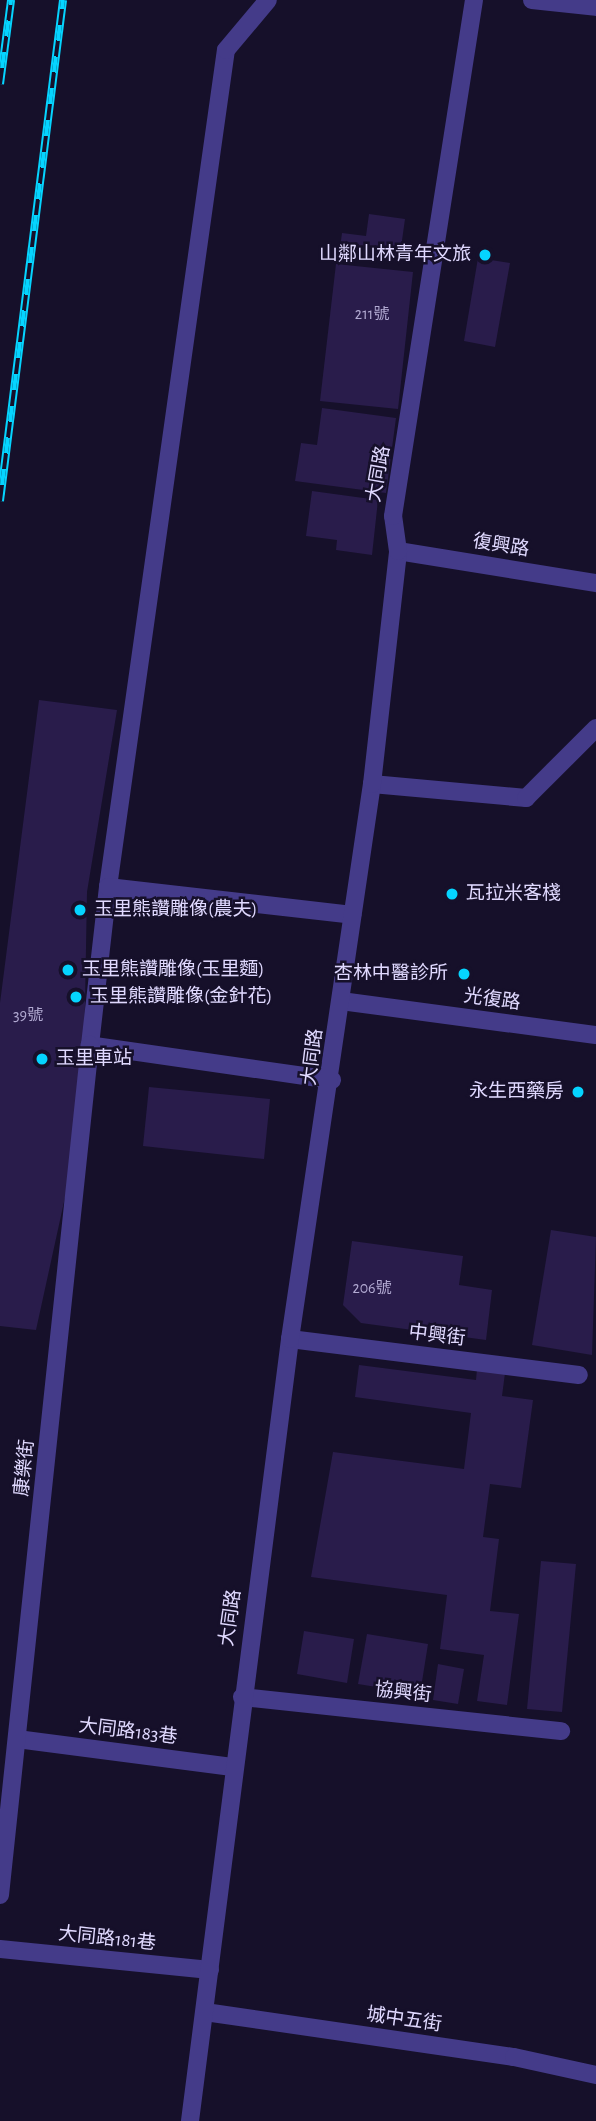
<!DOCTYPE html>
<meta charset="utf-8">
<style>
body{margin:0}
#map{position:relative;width:596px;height:2121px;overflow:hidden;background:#16102a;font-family:"Alegreya Sans","Noto Sans TC",sans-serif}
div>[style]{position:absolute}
.building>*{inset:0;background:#291c4b}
.minor>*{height:18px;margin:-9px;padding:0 9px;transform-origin:9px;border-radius:9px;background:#443b89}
.rail>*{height:8px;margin-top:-4px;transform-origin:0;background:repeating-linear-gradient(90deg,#16102a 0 16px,#05d4ff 0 32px);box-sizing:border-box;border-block:2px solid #05d4ff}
.dots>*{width:19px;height:19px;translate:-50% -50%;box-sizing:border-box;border:4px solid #16102a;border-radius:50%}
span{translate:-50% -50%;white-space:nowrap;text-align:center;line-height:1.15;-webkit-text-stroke:5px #16102a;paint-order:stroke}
.number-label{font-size:16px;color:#b2aad2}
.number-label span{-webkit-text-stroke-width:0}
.poi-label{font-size:19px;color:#e0d9ff}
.right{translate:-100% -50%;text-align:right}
.left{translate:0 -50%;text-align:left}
.street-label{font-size:19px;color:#e0d9ff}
</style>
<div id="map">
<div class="building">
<div style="clip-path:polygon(369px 214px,405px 219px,399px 262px,339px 255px,342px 233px,366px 236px)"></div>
<div style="clip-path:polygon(478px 258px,510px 263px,495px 347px,464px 341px)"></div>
<div style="clip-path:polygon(336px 264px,413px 272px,398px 409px,320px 401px)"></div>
<div style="clip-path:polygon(322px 408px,396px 418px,386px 493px,295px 481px,301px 443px,317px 445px)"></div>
<div style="clip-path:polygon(312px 491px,378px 500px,372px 555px,336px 550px,337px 540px,306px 536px)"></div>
<div style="clip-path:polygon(39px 700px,117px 710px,87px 892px,83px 1115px,36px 1330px,0 1326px,0 1003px)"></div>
<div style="clip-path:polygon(149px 1087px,270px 1099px,264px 1159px,143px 1146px)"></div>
<div style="clip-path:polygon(551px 1230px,596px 1237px,592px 1355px,532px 1345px)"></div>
<div style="clip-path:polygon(352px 1241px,463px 1256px,459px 1285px,492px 1290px,486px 1340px,361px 1323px,343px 1305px)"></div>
<div style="clip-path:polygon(359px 1365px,476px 1380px,477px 1369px,505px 1373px,502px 1396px,533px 1400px,521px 1488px,490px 1484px,483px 1537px,499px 1539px,490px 1611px,519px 1614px,507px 1705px,477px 1701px,484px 1655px,440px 1649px,447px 1595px,311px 1577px,333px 1452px,464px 1469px,471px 1413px,355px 1397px)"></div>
<div style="clip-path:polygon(541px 1561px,576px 1564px,562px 1712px,527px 1709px)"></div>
<div style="clip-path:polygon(304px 1631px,354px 1639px,347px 1683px,297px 1674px)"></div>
<div style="clip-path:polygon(367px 1634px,428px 1644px,420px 1694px,358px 1684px)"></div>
<div style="clip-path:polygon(438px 1664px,464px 1669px,458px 1704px,433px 1700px)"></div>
</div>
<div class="minor">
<div style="left:532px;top:0;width:64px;rotate:6.2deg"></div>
<div style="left:398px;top:551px;width:201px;rotate:9.2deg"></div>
<div style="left:372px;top:784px;width:155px;rotate:5.2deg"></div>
<div style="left:526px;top:798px;width:99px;rotate:-45deg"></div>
<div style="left:108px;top:887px;width:845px;rotate:-81.98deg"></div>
<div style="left:226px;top:50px;width:65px;rotate:-50deg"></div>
<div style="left:341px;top:1001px;width:257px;rotate:7.6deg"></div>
<div style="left:332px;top:1080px;width:245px;rotate:-171.8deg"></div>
<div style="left:90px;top:1045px;width:159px;rotate:-83.5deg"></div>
<div style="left:108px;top:887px;width:246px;rotate:6.5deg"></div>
<div style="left:290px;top:1339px;width:291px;rotate:7.1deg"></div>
<div style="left:242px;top:1697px;width:321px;rotate:6.1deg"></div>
<div style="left:17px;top:1739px;width:219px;rotate:7.4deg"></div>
<div style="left:0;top:1895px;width:855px;rotate:-83.96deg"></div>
<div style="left:0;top:1949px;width:211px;rotate:5.7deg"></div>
<div style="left:205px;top:2012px;width:312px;rotate:8.3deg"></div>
<div style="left:514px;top:2057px;width:84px;rotate:12.4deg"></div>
<div style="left:190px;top:2121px;width:788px;rotate:-82.71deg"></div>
<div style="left:290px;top:1339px;width:561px;rotate:-81.6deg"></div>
<div style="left:372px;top:784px;width:234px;rotate:-83.6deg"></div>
<div style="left:398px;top:551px;width:35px;rotate:-98deg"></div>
<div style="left:393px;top:516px;width:522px;rotate:-81.08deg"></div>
</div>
<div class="rail">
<div style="left:0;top:84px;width:85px;rotate:-82.5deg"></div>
<div style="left:0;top:501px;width:505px;rotate:-82.83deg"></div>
</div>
<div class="dots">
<div style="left:485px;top:255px;background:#05d4ff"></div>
<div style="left:452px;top:894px;background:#05d4ff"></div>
<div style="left:80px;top:910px;background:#05d4ff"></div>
<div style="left:68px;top:970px;background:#05d4ff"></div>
<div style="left:464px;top:974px;background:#05d4ff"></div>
<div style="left:76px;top:997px;background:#05d4ff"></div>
<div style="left:42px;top:1059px;background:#05d4ff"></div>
<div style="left:578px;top:1092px;background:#05d4ff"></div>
</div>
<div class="number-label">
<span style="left:372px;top:314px">211號</span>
<span style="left:28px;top:1015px">39號</span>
<span style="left:372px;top:1288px">206號</span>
</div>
<div class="poi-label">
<span class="right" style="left:471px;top:255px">山鄰山林青年文旅</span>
<span class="left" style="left:466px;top:894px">瓦拉米客棧</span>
<span class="left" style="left:94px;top:910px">玉里熊讚雕像(農夫)</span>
<span class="left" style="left:82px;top:970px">玉里熊讚雕像(玉里麵)</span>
<span class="right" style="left:448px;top:974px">杏林中醫診所</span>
<span class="left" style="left:90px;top:997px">玉里熊讚雕像(金針花)</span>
<span class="left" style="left:56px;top:1059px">玉里車站</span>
<span class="right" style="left:564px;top:1092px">永生西藥房</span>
</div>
<div class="street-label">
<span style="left:379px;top:474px;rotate:-80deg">大同路</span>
<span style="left:501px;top:546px;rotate:9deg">復興路</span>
<span style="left:492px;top:1000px;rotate:8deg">光復路</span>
<span style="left:313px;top:1057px;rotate:-83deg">大同路</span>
<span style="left:437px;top:1336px;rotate:7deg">中興街</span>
<span style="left:25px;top:1468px;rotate:-84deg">康樂街</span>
<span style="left:231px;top:1618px;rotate:-82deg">大同路</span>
<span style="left:403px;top:1693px;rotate:6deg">協興街</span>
<span style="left:128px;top:1732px;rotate:7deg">大同路183巷</span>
<span style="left:107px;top:1939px;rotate:6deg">大同路181巷</span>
<span style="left:404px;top:2020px;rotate:8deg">城中五街</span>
</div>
</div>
